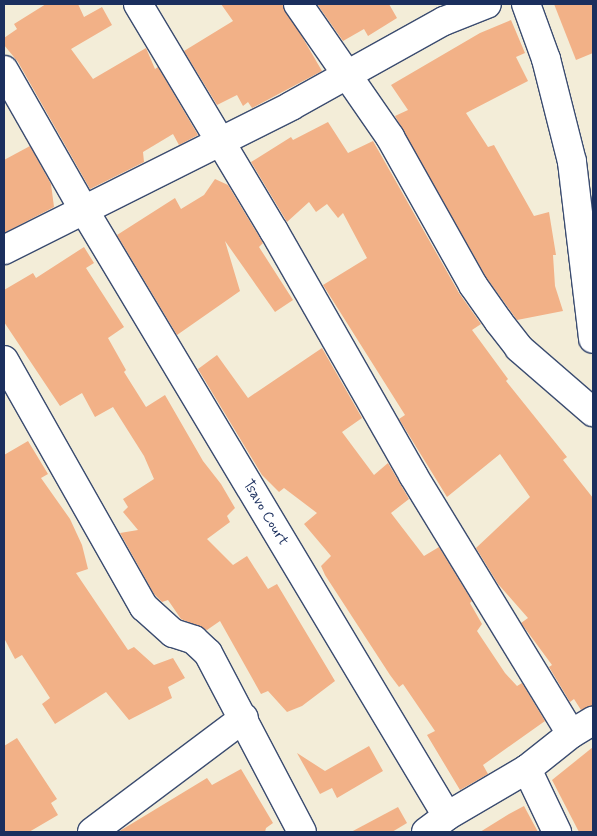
<!DOCTYPE html>
<style>
body{margin:0}
#map{position:relative;width:597px;height:836px;overflow:hidden;background:#f3edd8;font-family:Mynerve,sans-serif}
div>[style]{position:absolute}
.building>*{inset:0;background:#f2b187}
.roads{filter:drop-shadow(1px 0 #3b4c70) drop-shadow(-1px 0 #3b4c70) drop-shadow(0 1px #3b4c70) drop-shadow(0 -1px #3b4c70)}
.minor>*{height:28px;margin:-14px;padding:0 14px;transform-origin:14px;border-radius:14px;background:#fff}
span{translate:-50% -50%;white-space:nowrap;text-align:center;line-height:1.15;-webkit-text-stroke:5px #fff;paint-order:stroke}
.street-label{font-size:15px;color:#1b2f5e}
.frame{position:absolute;inset:0;border:5px solid #1b2f5e;pointer-events:none}
</style>
<div id="map">
<div class="building">
<div style="clip-path:polygon(46px 4px,78px 4px,84px 17px,102px 7px,112px 25px,71px 49px,93px 79px,146px 48px,155px 69px,158px 67px,198px 135px,179px 145px,173px 134px,143px 152px,144px 162px,90px 189px,18px 62px,4px 45px,4px 38px,17px 29px,14px 24px)"></div>
<div style="clip-path:polygon(221px 4px,283px 4px,322px 71px,252px 108px,248px 102px,243px 106px,237px 95px,217px 105px,184px 51px,233px 21px)"></div>
<div style="clip-path:polygon(317px 4px,389px 4px,397px 18px,368px 36px,364px 29px,343px 41px)"></div>
<div style="clip-path:polygon(554px 4px,593px 4px,593px 53px,576px 60px)"></div>
<div style="clip-path:polygon(511px 20px,525px 53px,516px 57px,528px 81px,466px 113px,488px 147px,494px 145px,534px 216px,549px 212px,556px 255px,553px 255px,555px 286px,563px 311px,517px 320px,486px 277px,395px 116px,408px 110px,391px 85px,480px 33px)"></div>
<div style="clip-path:polygon(328px 122px,348px 153px,373px 141px,459px 293px,481px 324px,472px 330px,508px 379px,506px 381px,567px 457px,563px 460px,593px 498px,593px 705px,581px 710px,574px 699px,570px 702px,549px 667px,552px 665px,521px 623px,528px 618px,498px 584px,476px 548px,530px 497px,500px 454px,447px 497px,399px 419px,405px 415px,323px 285px,367px 258px,343px 213px,338px 218px,327px 204px,316px 212px,309px 202px,287px 222px,251px 162px,291px 137px,293px 140px)"></div>
<div style="clip-path:polygon(30px 146px,51px 184px,54px 207px,4px 233px,4px 160px)"></div>
<div style="clip-path:polygon(215px 179px,228px 185px,263px 243px,259px 247px,293px 300px,275px 312px,225px 241px,240px 291px,177px 335px,117px 235px,175px 198px,181px 209px,204px 195px)"></div>
<div style="clip-path:polygon(84px 247px,94px 263px,86px 268px,124px 327px,108px 338px,126px 370px,124px 372px,146px 407px,165px 395px,203px 461px,221px 484px,235px 508px,227px 516px,230px 522px,207px 539px,233px 565px,247px 556px,268px 589px,277px 584px,335px 681px,302px 706px,287px 712px,268px 691px,261px 694px,220px 621px,207px 630px,181px 619px,168px 600px,162px 602px,154px 594px,120px 533px,138px 530px,123px 512px,128px 507px,123px 499px,154px 479px,144px 456px,113px 407px,95px 417px,82px 393px,60px 406px,4px 322px,4px 290px,33px 273px,36px 278px)"></div>
<div style="clip-path:polygon(322px 348px,362px 418px,342px 432px,374px 475px,388px 463px,409px 499px,391px 513px,424px 556px,439px 547px,472px 601px,470px 603px,482px 624px,477px 631px,505px 673px,517px 686px,522px 683px,545px 721px,483px 765px,488px 774px,460px 790px,427px 735px,435px 731px,403px 684px,399px 687px,390px 675px,325px 575px,321px 566px,331px 556px,304px 524px,317px 513px,284px 488px,279px 492px,262px 475px,198px 369px,217px 355px,248px 398px)"></div>
<div style="clip-path:polygon(28px 441px,48px 474px,41px 478px,70px 519px,82px 545px,88px 569px,76px 573px,128px 650px,134px 647px,154px 665px,173px 658px,185px 678px,168px 687px,172px 698px,129px 720px,106px 692px,55px 724px,42px 704px,50px 698px,22px 655px,15px 659px,4px 638px,4px 455px)"></div>
<div style="clip-path:polygon(17px 738px,57px 799px,51px 803px,58px 815px,29px 832px,4px 832px,4px 746px)"></div>
<div style="clip-path:polygon(369px 746px,383px 771px,337px 798px,332px 788px,320px 794px,297px 753px,325px 771px)"></div>
<div style="clip-path:polygon(593px 747px,593px 832px,579px 832px,552px 780px)"></div>
<div style="clip-path:polygon(241px 769px,273px 823px,266px 828px,265px 832px,118px 832px,207px 778px,212px 785px)"></div>
<div style="clip-path:polygon(524px 806px,538px 832px,480px 832px,509px 814px)"></div>
<div style="clip-path:polygon(398px 807px,407px 823px,392px 832px,351px 832px)"></div>
</div>
<div class="roads">
<div class="minor">
<div style="left:138px;top:4px;width:265px;rotate:59.1deg"></div>
<div style="left:274px;top:231px;width:281px;rotate:60.3deg"></div>
<div style="left:413px;top:475px;width:303px;rotate:58.6deg"></div>
<div style="left:298px;top:4px;width:162px;rotate:55.3deg"></div>
<div style="left:390px;top:137px;width:170px;rotate:60.7deg"></div>
<div style="left:473px;top:285px;width:45px;rotate:54.9deg"></div>
<div style="left:499px;top:322px;width:33px;rotate:52deg"></div>
<div style="left:519px;top:348px;width:98px;rotate:40.9deg"></div>
<div style="left:526px;top:4px;width:59px;rotate:70deg"></div>
<div style="left:546px;top:59px;width:106px;rotate:75.8deg"></div>
<div style="left:572px;top:162px;width:178px;rotate:83.2deg"></div>
<div style="left:4px;top:70px;width:161px;rotate:60.3deg"></div>
<div style="left:84px;top:210px;width:706px;rotate:59.08deg"></div>
<div style="left:4px;top:250px;width:321px;rotate:-26.6deg"></div>
<div style="left:291px;top:106px;width:175px;rotate:-29.1deg"></div>
<div style="left:444px;top:21px;width:46px;rotate:-21.6deg"></div>
<div style="left:4px;top:360px;width:284px;rotate:60.5deg"></div>
<div style="left:144px;top:607px;width:39px;rotate:42deg"></div>
<div style="left:173px;top:633px;width:22px;rotate:18deg"></div>
<div style="left:194px;top:640px;width:19px;rotate:43deg"></div>
<div style="left:208px;top:653px;width:202px;rotate:62.3deg"></div>
<div style="left:527px;top:769px;width:70px;rotate:64.5deg"></div>
<div style="left:92px;top:832px;width:190px;rotate:-36.9deg"></div>
<div style="left:426px;top:832px;width:26px;rotate:-37deg"></div>
<div style="left:447px;top:816px;width:93px;rotate:-30.4deg"></div>
<div style="left:527px;top:769px;width:56px;rotate:-38.5deg"></div>
<div style="left:571px;top:734px;width:26px;rotate:-31deg"></div>
</div>
</div>
<div class="street-label">
<span style="left:265px;top:513px;rotate:59deg">Tsavo Court</span>
</div>
<div class="frame"></div>
</div>
